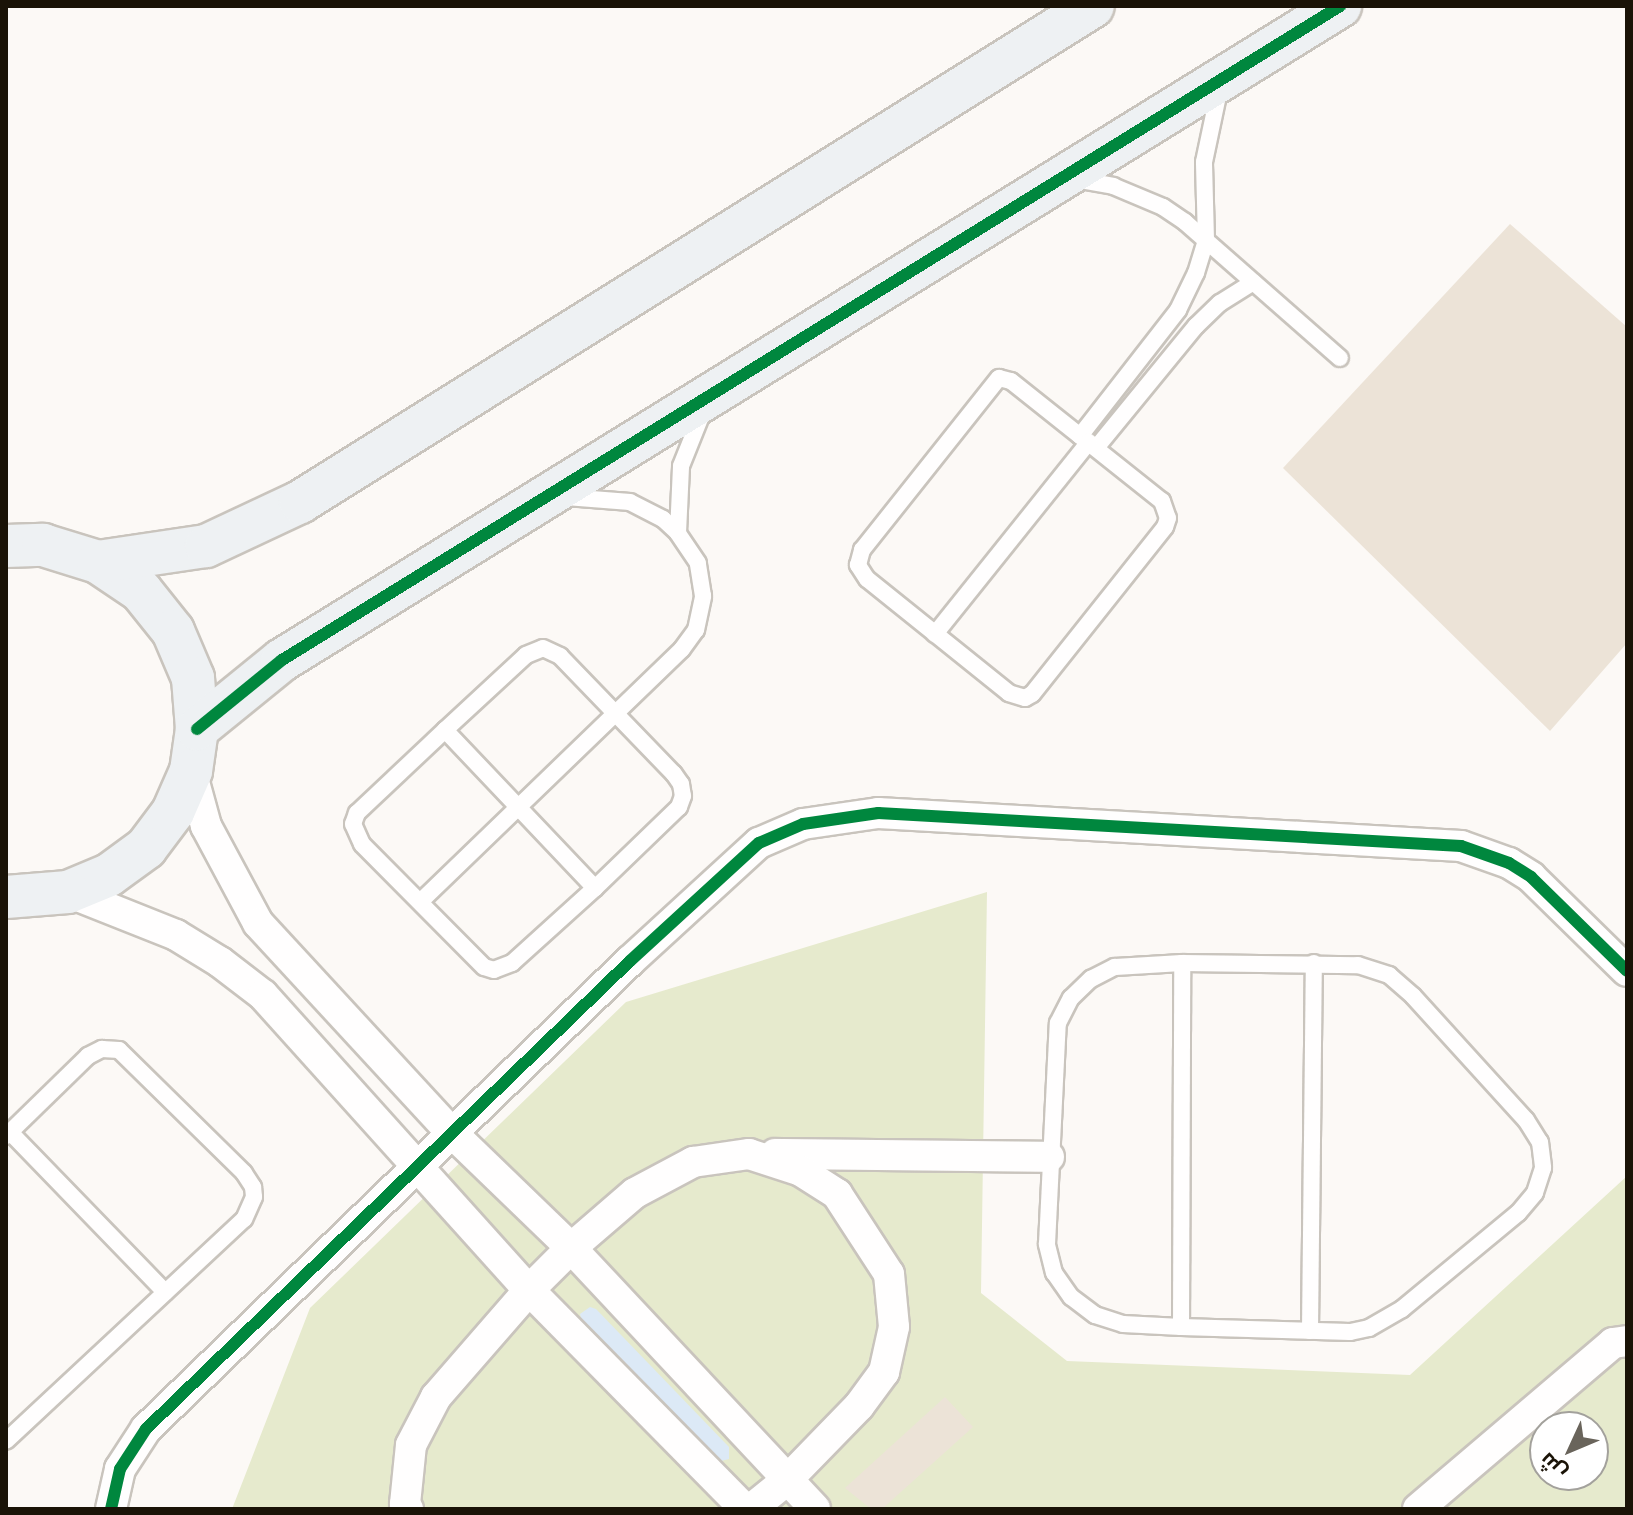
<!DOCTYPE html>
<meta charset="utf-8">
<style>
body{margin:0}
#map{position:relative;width:1633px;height:1515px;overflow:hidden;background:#fcf9f6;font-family:Karla,Cairo,sans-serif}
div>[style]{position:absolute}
.green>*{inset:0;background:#e6eacd}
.water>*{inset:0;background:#dce9f6}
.building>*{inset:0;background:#ece3d7}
.roads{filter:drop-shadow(2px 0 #c9c4bd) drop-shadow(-2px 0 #c9c4bd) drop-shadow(0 2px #c9c4bd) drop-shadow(0 -2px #c9c4bd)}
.lane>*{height:16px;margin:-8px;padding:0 8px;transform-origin:8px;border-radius:8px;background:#fffefe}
.street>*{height:30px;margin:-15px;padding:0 15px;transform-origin:15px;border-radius:15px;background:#fffefe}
.secondary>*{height:42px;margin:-21px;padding:0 21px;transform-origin:21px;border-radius:21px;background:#eef1f3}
.cycleway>*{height:12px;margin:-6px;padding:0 6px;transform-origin:6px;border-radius:6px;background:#00873e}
span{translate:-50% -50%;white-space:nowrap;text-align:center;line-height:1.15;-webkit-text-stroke:6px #fff;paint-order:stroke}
.frame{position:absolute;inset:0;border:8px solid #1a1307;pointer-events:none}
.north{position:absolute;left:1529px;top:1411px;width:80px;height:80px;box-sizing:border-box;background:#fff;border:2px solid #a3a19c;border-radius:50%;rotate:226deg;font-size:22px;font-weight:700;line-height:32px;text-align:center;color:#1a1307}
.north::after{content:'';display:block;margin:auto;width:28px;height:36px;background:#69645b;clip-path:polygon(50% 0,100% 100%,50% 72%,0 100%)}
</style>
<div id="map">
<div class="green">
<div style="clip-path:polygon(evenodd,987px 892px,981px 1293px,1067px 1361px,1410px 1375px,1627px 1176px,1627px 1509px,232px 1509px,310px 1308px,626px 1002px,987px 892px,1545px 1427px,1593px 1427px,1593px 1475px,1545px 1475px,1545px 1427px)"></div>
</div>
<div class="water">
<div style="clip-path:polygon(590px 1307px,596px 1309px,729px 1447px,729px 1459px,717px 1462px,582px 1323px,580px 1314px)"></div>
</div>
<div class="building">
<div style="clip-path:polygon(1510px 224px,1627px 327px,1627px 643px,1550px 731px,1283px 468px)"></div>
<div style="clip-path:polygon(945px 1397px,973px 1427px,882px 1509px,871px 1509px,845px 1488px)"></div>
</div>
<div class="roads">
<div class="lane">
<div style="left:1075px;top:179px;width:39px;rotate:10deg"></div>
<div style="left:1113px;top:186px;width:54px;rotate:22.8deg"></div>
<div style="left:1163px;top:207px;width:27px;rotate:34deg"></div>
<div style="left:1185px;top:222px;width:206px;rotate:41.3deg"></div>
<div style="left:999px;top:378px;width:12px;rotate:14deg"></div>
<div style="left:1011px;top:381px;width:193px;rotate:38.5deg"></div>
<div style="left:1162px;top:501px;width:18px;rotate:71deg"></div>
<div style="left:1168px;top:518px;width:9px;rotate:108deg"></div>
<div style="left:1165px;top:527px;width:213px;rotate:128.5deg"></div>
<div style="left:1032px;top:694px;width:8px;rotate:150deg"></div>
<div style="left:1025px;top:698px;width:17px;rotate:-163deg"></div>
<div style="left:1009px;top:693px;width:182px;rotate:-141.2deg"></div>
<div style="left:867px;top:579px;width:17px;rotate:-123deg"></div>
<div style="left:858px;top:565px;width:16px;rotate:-75deg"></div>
<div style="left:862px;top:550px;width:220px;rotate:-51.5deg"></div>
<div style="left:1080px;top:436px;width:160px;rotate:-52.1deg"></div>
<div style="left:1178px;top:310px;width:41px;rotate:-64.1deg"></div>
<div style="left:1196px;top:273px;width:34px;rotate:-73deg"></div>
<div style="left:1206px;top:240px;width:78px;rotate:-91.5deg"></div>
<div style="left:1204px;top:162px;width:73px;rotate:-78.1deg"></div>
<div style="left:1096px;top:448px;width:158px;rotate:-50.7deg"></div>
<div style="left:1196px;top:326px;width:33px;rotate:-44deg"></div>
<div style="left:1220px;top:303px;width:39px;rotate:-32deg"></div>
<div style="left:678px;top:533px;width:67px;rotate:-87.4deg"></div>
<div style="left:681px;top:466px;width:59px;rotate:-68.2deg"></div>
<div style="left:935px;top:634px;width:246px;rotate:-51.3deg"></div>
<div style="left:543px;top:648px;width:19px;rotate:25deg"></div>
<div style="left:560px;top:656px;width:164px;rotate:46deg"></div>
<div style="left:674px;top:774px;width:12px;rotate:55deg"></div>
<div style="left:681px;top:784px;width:12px;rotate:81deg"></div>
<div style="left:683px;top:796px;width:12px;rotate:110deg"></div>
<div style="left:679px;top:807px;width:117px;rotate:136deg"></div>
<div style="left:595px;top:888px;width:112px;rotate:137.9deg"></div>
<div style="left:512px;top:963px;width:19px;rotate:159deg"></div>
<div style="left:494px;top:970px;width:10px;rotate:-163deg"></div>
<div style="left:484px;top:967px;width:173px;rotate:-134.8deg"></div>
<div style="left:362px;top:844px;width:22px;rotate:-114deg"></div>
<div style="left:353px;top:824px;width:12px;rotate:-70deg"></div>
<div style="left:357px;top:813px;width:121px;rotate:-43.3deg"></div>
<div style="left:445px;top:730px;width:110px;rotate:-42.8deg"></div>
<div style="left:526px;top:655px;width:18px;rotate:-22deg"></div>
<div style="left:445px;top:730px;width:218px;rotate:46.5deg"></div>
<div style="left:420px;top:902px;width:364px;rotate:-44deg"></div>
<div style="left:682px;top:649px;width:24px;rotate:-54deg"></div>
<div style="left:696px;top:630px;width:35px;rotate:-78deg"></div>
<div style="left:703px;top:596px;width:33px;rotate:-99deg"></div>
<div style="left:698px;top:563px;width:36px;rotate:-124deg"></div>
<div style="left:678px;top:533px;width:21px;rotate:-137deg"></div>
<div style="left:663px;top:519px;width:37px;rotate:-153deg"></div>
<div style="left:630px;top:502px;width:64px;rotate:-175.5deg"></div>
<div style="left:1182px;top:963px;width:176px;rotate:0.7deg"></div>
<div style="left:1358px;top:965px;width:33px;rotate:18deg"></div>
<div style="left:1389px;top:975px;width:32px;rotate:41deg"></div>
<div style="left:1413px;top:996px;width:168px;rotate:47.7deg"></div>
<div style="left:1526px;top:1120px;width:26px;rotate:58deg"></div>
<div style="left:1540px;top:1142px;width:26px;rotate:83deg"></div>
<div style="left:1543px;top:1168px;width:26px;rotate:108deg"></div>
<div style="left:1535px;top:1193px;width:26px;rotate:130deg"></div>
<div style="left:1518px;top:1213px;width:151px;rotate:140.4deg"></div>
<div style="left:1402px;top:1309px;width:38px;rotate:150deg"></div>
<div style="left:1369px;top:1328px;width:19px;rotate:168deg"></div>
<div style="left:1350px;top:1332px;width:169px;rotate:-178.3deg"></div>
<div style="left:1181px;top:1327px;width:58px;rotate:-177deg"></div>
<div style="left:1123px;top:1324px;width:29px;rotate:-162deg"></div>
<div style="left:1095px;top:1315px;width:30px;rotate:-143deg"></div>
<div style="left:1071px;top:1297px;width:29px;rotate:-125deg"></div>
<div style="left:1054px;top:1273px;width:30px;rotate:-104deg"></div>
<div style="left:1047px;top:1244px;width:221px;rotate:-87.2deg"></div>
<div style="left:1058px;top:1023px;width:28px;rotate:-63deg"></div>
<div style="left:1071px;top:998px;width:28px;rotate:-44deg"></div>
<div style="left:1091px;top:979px;width:27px;rotate:-27deg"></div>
<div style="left:1115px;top:967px;width:67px;rotate:-3.4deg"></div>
<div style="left:10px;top:1132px;width:223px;rotate:45.9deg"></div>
<div style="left:6px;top:1136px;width:115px;rotate:-44.3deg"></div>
<div style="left:88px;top:1056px;width:16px;rotate:-27deg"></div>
<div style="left:102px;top:1049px;width:17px;rotate:3deg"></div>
<div style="left:119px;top:1050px;width:175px;rotate:44.5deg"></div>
<div style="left:244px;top:1173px;width:17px;rotate:57deg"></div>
<div style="left:253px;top:1187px;width:10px;rotate:84deg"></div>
<div style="left:254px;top:1197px;width:24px;rotate:114deg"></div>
<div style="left:244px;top:1219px;width:325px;rotate:137deg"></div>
<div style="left:1181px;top:1327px;width:364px;rotate:-89.8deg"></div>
<div style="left:1310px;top:1331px;width:368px;rotate:-89.4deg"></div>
</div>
<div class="street">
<div style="left:191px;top:771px;width:57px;rotate:74.7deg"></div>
<div style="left:206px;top:826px;width:110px;rotate:61.8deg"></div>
<div style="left:258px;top:923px;width:286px;rotate:47.3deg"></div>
<div style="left:452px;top:1133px;width:165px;rotate:44deg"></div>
<div style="left:571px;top:1248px;width:357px;rotate:46.9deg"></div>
<div style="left:68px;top:892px;width:116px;rotate:21.7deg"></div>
<div style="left:176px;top:935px;width:52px;rotate:31.5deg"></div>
<div style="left:220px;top:962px;width:54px;rotate:37.5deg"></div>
<div style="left:263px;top:995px;width:397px;rotate:48deg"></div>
<div style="left:529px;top:1290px;width:308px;rotate:45.4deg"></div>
<div style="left:775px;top:1154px;width:274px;rotate:0.6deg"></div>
<div style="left:111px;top:1509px;width:41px;rotate:-77.3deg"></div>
<div style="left:120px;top:1469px;width:48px;rotate:-57deg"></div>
<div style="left:146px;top:1429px;width:673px;rotate:-44.04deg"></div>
<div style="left:630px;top:961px;width:175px;rotate:-42.5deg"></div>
<div style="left:759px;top:843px;width:48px;rotate:-23.4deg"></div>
<div style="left:803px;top:824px;width:76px;rotate:-8.3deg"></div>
<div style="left:878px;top:813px;width:584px;rotate:3.24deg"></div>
<div style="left:1461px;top:846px;width:51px;rotate:19.5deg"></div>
<div style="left:1509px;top:863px;width:26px;rotate:32deg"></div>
<div style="left:1531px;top:877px;width:134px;rotate:44.4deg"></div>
<div style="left:408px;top:1509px;width:6px;rotate:-121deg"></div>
<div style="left:405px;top:1504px;width:59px;rotate:-84.2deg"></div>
<div style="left:411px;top:1445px;width:54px;rotate:-62.5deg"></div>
<div style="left:436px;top:1397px;width:142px;rotate:-49deg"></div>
<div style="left:529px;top:1290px;width:59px;rotate:-45deg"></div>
<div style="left:571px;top:1248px;width:84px;rotate:-40.7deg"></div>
<div style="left:635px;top:1193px;width:66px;rotate:-28.1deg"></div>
<div style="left:693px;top:1162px;width:57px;rotate:-8.1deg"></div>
<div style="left:749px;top:1154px;width:55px;rotate:18.1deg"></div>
<div style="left:801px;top:1171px;width:43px;rotate:32.6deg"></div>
<div style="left:837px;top:1194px;width:95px;rotate:57deg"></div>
<div style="left:889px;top:1274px;width:53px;rotate:84.6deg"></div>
<div style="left:894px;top:1327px;width:46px;rotate:102.5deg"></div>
<div style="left:884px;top:1372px;width:42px;rotate:126.3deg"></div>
<div style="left:859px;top:1406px;width:103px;rotate:134.2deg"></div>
<div style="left:787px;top:1480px;width:46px;rotate:141.1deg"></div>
<div style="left:1418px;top:1509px;width:256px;rotate:-40.4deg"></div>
<div style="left:1613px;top:1343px;width:14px;rotate:-8deg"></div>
</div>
<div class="secondary">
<div style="left:6px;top:546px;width:37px;rotate:-2deg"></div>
<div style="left:43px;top:545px;width:58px;rotate:17.2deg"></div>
<div style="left:98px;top:562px;width:52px;rotate:34deg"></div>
<div style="left:141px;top:591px;width:51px;rotate:51.3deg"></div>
<div style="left:173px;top:631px;width:51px;rotate:66.9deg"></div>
<div style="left:193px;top:678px;width:51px;rotate:85.5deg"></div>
<div style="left:197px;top:729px;width:42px;rotate:98.1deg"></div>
<div style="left:191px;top:771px;width:45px;rotate:113.7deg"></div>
<div style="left:173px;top:812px;width:45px;rotate:126.9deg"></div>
<div style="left:146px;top:848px;width:46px;rotate:143.9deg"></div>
<div style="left:109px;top:875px;width:44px;rotate:157.5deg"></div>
<div style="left:68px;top:892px;width:62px;rotate:175.4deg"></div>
<div style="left:98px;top:562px;width:109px;rotate:-8.4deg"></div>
<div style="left:206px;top:546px;width:104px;rotate:-25.1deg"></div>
<div style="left:300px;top:502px;width:935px;rotate:-32.02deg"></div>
<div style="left:197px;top:729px;width:109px;rotate:-39.1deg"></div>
<div style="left:282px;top:660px;width:1244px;rotate:-31.72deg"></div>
</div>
</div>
<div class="cycleway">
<div style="left:197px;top:729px;width:109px;rotate:-39.1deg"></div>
<div style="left:282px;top:660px;width:1244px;rotate:-31.72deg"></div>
<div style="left:111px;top:1509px;width:41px;rotate:-77.3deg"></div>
<div style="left:120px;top:1469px;width:48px;rotate:-57deg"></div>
<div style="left:146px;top:1429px;width:673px;rotate:-44.04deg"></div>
<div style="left:630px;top:961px;width:175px;rotate:-42.5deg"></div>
<div style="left:759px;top:843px;width:48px;rotate:-23.4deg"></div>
<div style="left:803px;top:824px;width:76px;rotate:-8.3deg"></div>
<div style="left:878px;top:813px;width:584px;rotate:3.24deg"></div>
<div style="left:1461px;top:846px;width:51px;rotate:19.5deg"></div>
<div style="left:1509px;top:863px;width:26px;rotate:32deg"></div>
<div style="left:1531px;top:877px;width:134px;rotate:44.4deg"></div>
</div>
<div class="frame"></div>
<div class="north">ش</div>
</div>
